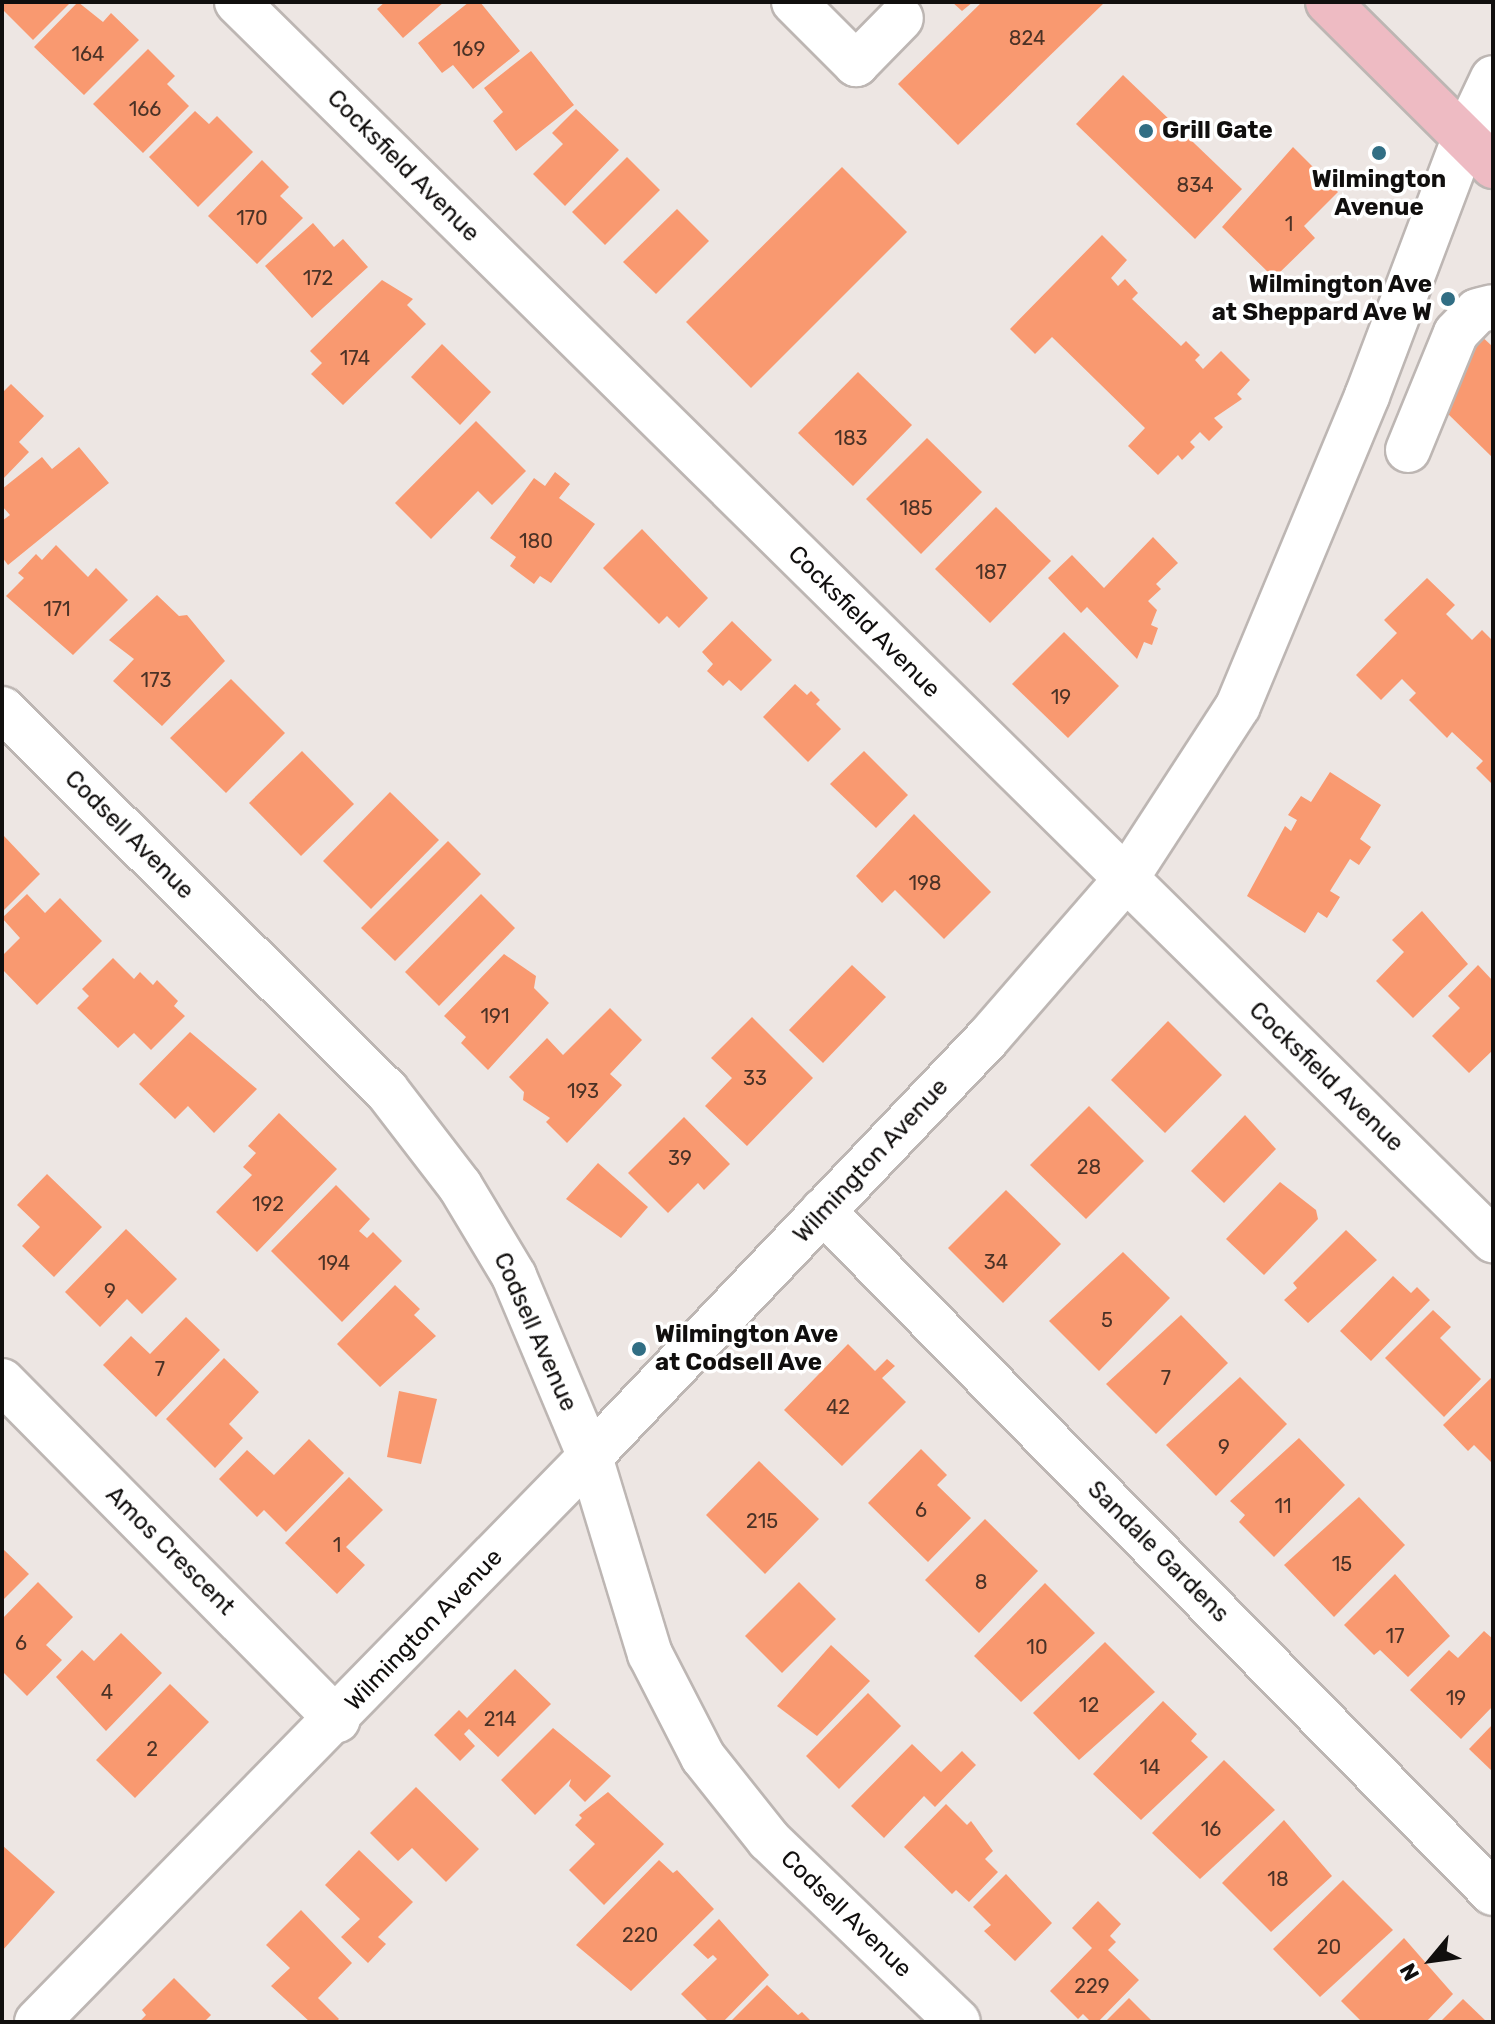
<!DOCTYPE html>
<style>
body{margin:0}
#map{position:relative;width:1495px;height:2024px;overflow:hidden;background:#ede6e3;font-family:Rubik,sans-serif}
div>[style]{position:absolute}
.building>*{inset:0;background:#f99970}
.roads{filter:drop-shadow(2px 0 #bdb6b3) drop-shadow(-2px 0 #bdb6b3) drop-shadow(0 2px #bdb6b3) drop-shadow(0 -2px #bdb6b3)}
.minor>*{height:44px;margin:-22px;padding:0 22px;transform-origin:22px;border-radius:22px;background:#fff}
.major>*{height:44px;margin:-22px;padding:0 22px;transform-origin:22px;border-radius:22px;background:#eebbc3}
.dots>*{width:22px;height:22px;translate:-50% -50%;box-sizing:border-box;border:4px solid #fff;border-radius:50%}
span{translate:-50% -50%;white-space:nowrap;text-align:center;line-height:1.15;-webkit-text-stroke:7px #fff;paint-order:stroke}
.number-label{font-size:20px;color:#4b3226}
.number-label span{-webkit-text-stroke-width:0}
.poi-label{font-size:24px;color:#110f0e;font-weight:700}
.left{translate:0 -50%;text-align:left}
.right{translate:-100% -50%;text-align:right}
.street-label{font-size:24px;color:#110f0e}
.frame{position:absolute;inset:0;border:4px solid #110f0e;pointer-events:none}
.north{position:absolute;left:1391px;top:1920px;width:80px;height:80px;-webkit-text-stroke:6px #fff;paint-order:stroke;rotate:241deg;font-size:22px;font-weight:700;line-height:32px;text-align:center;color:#110f0e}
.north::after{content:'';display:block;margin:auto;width:28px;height:36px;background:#110f0e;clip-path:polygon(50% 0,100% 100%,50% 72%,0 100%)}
</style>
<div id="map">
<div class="building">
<div style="clip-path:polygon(2px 2px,71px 2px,33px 40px,2px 9px)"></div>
<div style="clip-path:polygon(78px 2px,103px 22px,111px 13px,139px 40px,84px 95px,34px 47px)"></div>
<div style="clip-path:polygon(385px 2px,444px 2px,403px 38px,377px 9px)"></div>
<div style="clip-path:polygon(469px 2px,480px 2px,520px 51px,473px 89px,453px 65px,442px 73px,418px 43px)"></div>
<div style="clip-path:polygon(952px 2px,973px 2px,962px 11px)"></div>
<div style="clip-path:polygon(982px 2px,1105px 2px,958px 145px,898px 84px)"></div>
<div style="clip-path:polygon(148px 49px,175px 76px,167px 84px,189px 106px,143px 153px,93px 104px)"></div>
<div style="clip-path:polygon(531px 51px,574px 105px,516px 151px,493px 121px,503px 112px,484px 88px)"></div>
<div style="clip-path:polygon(1123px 75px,1242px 189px,1195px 239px,1076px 124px)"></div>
<div style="clip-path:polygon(576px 109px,619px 150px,565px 206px,533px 174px,563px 144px,552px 133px)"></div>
<div style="clip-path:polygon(195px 111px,209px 124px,217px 116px,253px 152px,198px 207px,149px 157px)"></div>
<div style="clip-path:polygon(1293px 147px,1338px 192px,1304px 226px,1315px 238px,1274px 278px,1222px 227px)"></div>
<div style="clip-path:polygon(627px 157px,660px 190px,605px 245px,572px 212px)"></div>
<div style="clip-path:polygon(262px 160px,289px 187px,280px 196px,303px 218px,257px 264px,208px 216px)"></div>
<div style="clip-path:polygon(842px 167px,907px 232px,751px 388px,686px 322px)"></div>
<div style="clip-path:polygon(677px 209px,709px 241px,656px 294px,623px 262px)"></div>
<div style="clip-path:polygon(313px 223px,334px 247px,343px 239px,368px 267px,312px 318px,265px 266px)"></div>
<div style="clip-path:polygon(1102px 235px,1127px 260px,1111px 278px,1118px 286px,1125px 279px,1138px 293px,1132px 299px,1181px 346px,1186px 341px,1200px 355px,1195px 360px,1203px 369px,1221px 351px,1250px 380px,1237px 394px,1242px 399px,1214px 418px,1223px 427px,1209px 441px,1200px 432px,1190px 442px,1195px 447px,1182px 460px,1178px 455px,1158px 475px,1128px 446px,1145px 428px,1052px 337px,1035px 354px,1010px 329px)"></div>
<div style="clip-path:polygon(382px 280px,413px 299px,407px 305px,426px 324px,343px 405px,311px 374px,322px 363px,310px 351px)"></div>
<div style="clip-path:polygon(1477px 332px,1493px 347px,1493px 458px,1444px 410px)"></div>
<div style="clip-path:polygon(442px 344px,491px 392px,460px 425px,411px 377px)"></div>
<div style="clip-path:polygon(858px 372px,912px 425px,853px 486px,798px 433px)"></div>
<div style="clip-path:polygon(11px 384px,44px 416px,19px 442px,29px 452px,2px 480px,2px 393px)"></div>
<div style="clip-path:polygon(476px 421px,526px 471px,492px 505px,478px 491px,431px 539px,395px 503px)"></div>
<div style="clip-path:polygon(927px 438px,982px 492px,921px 554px,866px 499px)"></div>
<div style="clip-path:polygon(79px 447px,109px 483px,8px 565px,2px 557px,2px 521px,10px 515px,2px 506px,2px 489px,42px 457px,52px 469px)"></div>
<div style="clip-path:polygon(555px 472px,570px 484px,559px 498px,595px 524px,551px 583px,540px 576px,534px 584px,510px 566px,516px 557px,490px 538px,534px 478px,545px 486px)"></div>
<div style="clip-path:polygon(996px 507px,1051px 561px,990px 623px,935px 569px)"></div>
<div style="clip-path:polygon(642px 529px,708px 598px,679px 628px,667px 616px,659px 624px,603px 568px)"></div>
<div style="clip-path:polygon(1153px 537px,1178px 563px,1156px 584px,1161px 589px,1148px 601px,1157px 610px,1151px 625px,1158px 628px,1152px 645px,1144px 642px,1137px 659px,1087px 607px,1081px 613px,1048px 578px,1072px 555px,1104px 588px)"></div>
<div style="clip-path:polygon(56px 545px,88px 577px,96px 568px,128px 600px,73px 655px,6px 596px,24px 578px,18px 573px,36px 554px,42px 560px)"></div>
<div style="clip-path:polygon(1427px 578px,1455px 605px,1446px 614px,1472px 640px,1482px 630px,1493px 641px,1493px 785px,1476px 768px,1483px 761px,1452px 732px,1447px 738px,1409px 700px,1416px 693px,1402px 679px,1381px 700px,1356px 675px,1397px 633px,1384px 620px)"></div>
<div style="clip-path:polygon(157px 595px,179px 616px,187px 615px,225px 661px,162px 726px,113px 681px,134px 659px,109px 640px)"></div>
<div style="clip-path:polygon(732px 621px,772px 660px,741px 691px,729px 680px,723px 686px,707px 671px,713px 664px,702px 652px)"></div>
<div style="clip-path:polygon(1064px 632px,1119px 686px,1068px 738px,1012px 684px)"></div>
<div style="clip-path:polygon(231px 679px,285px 733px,226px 793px,170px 738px)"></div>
<div style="clip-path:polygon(795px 684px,807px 695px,811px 691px,820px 700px,816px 704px,841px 729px,808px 762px,763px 717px)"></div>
<div style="clip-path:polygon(302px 751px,354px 804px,301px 856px,249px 803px)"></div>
<div style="clip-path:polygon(864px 751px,908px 795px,876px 828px,830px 784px)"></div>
<div style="clip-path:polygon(1330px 772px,1381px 805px,1360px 839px,1371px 847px,1359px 865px,1350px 859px,1330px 891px,1340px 897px,1327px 918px,1318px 912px,1305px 933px,1247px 896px,1285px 826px,1291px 831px,1297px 820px,1288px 815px,1301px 796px,1311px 802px)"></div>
<div style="clip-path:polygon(390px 792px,439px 840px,371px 909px,323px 861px)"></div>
<div style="clip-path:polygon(914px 814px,991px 892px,944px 939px,895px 890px,882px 903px,856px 876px)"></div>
<div style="clip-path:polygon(4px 836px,40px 874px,4px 910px,2px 838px)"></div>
<div style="clip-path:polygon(448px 841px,481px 874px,395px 961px,361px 928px)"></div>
<div style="clip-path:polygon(27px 894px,45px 913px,60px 898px,102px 941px,37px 1005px,2px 969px,2px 956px,20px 938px,2px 918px)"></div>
<div style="clip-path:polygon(481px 894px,515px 928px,439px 1006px,405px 972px)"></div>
<div style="clip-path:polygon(1422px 911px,1468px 964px,1413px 1018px,1376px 981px,1404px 952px,1392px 940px)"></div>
<div style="clip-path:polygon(504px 954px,536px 976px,534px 988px,549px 1003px,488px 1070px,461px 1043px,466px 1037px,444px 1016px)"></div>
<div style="clip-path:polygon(113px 958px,134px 979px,140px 972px,153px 985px,157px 980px,178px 1001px,174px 1006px,185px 1016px,151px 1050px,134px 1033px,118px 1048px,77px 1008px,89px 996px,82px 989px)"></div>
<div style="clip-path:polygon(852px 965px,886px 997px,823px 1063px,789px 1030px)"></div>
<div style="clip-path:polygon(1478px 965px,1493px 981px,1493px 1050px,1469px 1073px,1432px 1036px,1460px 1008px,1448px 996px)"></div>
<div style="clip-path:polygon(610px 1008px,642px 1040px,610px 1074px,622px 1085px,567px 1143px,546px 1122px,550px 1118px,523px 1100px,524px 1092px,509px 1077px,547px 1038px,563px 1055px)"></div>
<div style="clip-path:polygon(752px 1017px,813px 1078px,747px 1146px,705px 1106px,732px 1078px,711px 1058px)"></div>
<div style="clip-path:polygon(1168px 1021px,1222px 1075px,1165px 1133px,1111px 1080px)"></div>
<div style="clip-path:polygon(190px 1032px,257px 1089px,214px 1133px,188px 1106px,175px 1119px,139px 1084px)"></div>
<div style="clip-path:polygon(1089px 1106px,1144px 1161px,1086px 1219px,1030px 1165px)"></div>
<div style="clip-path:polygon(279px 1113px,337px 1169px,257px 1252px,216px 1212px,252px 1175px,243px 1167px,256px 1153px,248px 1146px)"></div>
<div style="clip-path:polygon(1245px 1115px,1276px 1149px,1224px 1203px,1191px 1171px)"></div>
<div style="clip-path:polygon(684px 1117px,730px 1164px,704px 1190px,698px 1183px,668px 1213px,628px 1173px)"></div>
<div style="clip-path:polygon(598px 1163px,648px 1207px,621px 1238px,566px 1199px)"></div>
<div style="clip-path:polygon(47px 1174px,102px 1227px,54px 1277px,22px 1246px,40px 1227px,17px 1205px)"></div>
<div style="clip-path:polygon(1280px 1182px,1316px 1210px,1318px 1219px,1264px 1275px,1226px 1239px)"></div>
<div style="clip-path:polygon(336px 1185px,370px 1219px,359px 1231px,367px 1238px,373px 1232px,402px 1261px,342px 1322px,271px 1251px)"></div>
<div style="clip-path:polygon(1006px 1190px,1061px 1244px,1003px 1303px,948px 1248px)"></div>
<div style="clip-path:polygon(126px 1229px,177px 1279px,142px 1314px,127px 1299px,100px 1327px,65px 1292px)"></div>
<div style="clip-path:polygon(1346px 1230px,1377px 1260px,1308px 1323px,1284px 1300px,1297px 1288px,1293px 1283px)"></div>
<div style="clip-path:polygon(1123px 1252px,1170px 1298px,1099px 1371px,1049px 1321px)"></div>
<div style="clip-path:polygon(1393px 1276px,1411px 1293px,1417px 1287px,1430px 1300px,1371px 1361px,1340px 1331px)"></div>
<div style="clip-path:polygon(395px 1285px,420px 1309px,414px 1315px,436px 1336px,380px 1387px,337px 1344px)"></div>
<div style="clip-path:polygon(1433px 1310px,1451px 1327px,1440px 1338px,1481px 1379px,1444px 1417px,1385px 1358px)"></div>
<div style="clip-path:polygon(1181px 1315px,1228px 1363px,1156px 1434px,1106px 1384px)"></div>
<div style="clip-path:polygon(186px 1317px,220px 1350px,156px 1417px,103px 1365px,131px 1336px,150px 1354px)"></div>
<div style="clip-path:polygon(848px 1344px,875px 1371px,887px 1359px,895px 1366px,882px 1378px,906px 1402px,842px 1466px,784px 1410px)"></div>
<div style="clip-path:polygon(224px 1358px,259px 1392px,229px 1424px,243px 1438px,215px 1468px,166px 1419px)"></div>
<div style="clip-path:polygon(1240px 1377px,1287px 1424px,1216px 1496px,1166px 1445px)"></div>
<div style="clip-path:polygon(1491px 1378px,1493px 1380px,1493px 1464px,1474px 1445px,1468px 1451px,1443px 1425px)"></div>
<div style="clip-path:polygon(399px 1391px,437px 1399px,421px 1464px,387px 1457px)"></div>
<div style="clip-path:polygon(1299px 1438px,1345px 1485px,1274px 1557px,1239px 1522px,1245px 1515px,1230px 1501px)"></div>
<div style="clip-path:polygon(309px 1439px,344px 1473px,286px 1532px,264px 1510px,257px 1517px,219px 1479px,247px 1450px,274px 1475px)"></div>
<div style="clip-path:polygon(921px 1449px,947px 1475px,937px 1485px,971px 1518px,928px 1562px,868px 1503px)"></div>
<div style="clip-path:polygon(759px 1461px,819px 1519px,765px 1574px,706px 1515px)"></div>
<div style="clip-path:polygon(349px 1477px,383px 1510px,346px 1547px,365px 1565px,337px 1594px,285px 1543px)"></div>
<div style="clip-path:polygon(1359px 1497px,1405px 1545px,1334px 1617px,1284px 1565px)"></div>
<div style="clip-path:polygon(985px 1519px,1038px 1571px,979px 1633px,925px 1580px)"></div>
<div style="clip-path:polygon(2px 1548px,29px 1574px,2px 1601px)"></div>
<div style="clip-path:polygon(1395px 1574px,1450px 1636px,1408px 1677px,1380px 1650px,1374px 1655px,1344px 1625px)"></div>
<div style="clip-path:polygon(38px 1582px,73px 1617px,46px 1645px,62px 1660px,27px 1696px,2px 1671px,2px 1619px)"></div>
<div style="clip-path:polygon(799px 1582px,836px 1619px,782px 1673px,745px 1636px)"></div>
<div style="clip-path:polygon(1045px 1583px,1095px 1633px,1021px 1702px,974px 1656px)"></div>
<div style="clip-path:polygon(1484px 1631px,1493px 1639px,1493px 1706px,1461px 1739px,1410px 1690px,1449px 1650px,1458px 1658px)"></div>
<div style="clip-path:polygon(121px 1633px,162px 1673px,106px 1731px,56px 1677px,82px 1650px,94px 1661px)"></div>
<div style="clip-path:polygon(1105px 1642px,1155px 1692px,1079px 1760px,1033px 1713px)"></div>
<div style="clip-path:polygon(831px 1645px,870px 1681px,817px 1736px,777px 1706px)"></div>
<div style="clip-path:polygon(515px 1669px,551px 1704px,498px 1757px,469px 1729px,464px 1734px,475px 1746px,460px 1761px,434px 1735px,459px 1710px,467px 1718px)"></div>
<div style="clip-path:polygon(170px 1684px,209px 1722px,135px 1798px,96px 1760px)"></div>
<div style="clip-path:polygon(868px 1693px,901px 1726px,839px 1789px,806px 1756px)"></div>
<div style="clip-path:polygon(1163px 1701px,1197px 1734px,1191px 1741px,1208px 1757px,1141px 1820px,1093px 1774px)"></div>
<div style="clip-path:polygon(1493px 1724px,1493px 1772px,1469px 1749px)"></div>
<div style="clip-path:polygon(553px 1728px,611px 1776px,585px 1802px,569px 1786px,571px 1779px,535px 1815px,501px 1780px)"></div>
<div style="clip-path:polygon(912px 1744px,941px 1772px,962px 1751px,976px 1765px,935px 1807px,924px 1796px,884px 1838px,851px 1806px)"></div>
<div style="clip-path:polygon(1224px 1760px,1275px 1810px,1200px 1879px,1152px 1833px)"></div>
<div style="clip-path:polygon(416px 1787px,479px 1849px,446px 1882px,412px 1848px,398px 1861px,370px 1833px)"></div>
<div style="clip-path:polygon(608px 1792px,664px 1844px,604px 1905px,569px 1870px,595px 1844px,575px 1825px,582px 1818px,579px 1815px)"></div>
<div style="clip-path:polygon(946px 1804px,967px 1825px,971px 1821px,993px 1851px,985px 1859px,998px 1872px,969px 1902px,956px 1890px,952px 1894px,904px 1847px)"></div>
<div style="clip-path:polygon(1284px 1820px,1332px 1876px,1271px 1932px,1222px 1883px)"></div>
<div style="clip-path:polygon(2px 1845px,55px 1892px,2px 1951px)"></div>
<div style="clip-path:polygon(359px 1850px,413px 1902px,378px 1937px,386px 1944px,368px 1963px,341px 1937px,360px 1919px,325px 1885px)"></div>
<div style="clip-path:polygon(659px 1860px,673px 1873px,677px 1870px,714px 1909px,631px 1991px,576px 1945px)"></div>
<div style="clip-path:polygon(1006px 1874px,1052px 1923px,1015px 1961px,984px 1931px,991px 1925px,973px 1907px)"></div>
<div style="clip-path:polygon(1343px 1880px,1393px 1930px,1320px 1997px,1273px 1949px)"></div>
<div style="clip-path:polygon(1098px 1901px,1121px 1924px,1110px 1936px,1116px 1942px,1108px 1950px,1139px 1980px,1098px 2022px,1091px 2022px,1083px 2014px,1078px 2019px,1050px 1991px,1092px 1948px,1072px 1928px)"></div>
<div style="clip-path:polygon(301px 1910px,352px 1963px,318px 1998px,339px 2019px,336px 2022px,310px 2022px,271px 1986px,290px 1968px,266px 1945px)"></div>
<div style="clip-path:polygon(719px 1919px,769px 1975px,723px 2022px,709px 2022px,681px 1994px,717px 1959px,713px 1955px,708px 1959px,693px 1945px)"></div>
<div style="clip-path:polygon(1404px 1938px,1453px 1994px,1426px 2022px,1362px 2022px,1341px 2001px)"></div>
<div style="clip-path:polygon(174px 1978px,211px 2015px,204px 2022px,139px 2022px,146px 2015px,142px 2010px)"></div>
<div style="clip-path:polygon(767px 1985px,798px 2015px,802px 2012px,812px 2022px,730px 2022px)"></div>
<div style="clip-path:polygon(1129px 1998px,1153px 2022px,1105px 2022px)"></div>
<div style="clip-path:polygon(1463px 1999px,1487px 2022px,1440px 2022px)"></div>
</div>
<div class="roads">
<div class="minor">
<div style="left:237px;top:2px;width:1764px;rotate:44.59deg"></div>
<div style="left:794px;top:2px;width:88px;rotate:45deg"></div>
<div style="left:856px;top:64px;width:64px;rotate:-45.6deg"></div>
<div style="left:1408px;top:450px;width:126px;rotate:-67.7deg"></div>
<div style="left:1456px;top:333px;width:30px;rotate:-46deg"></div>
<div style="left:1477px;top:311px;width:16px;rotate:-14deg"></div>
<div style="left:2px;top:709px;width:542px;rotate:44.78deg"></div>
<div style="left:387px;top:1091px;width:120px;rotate:52.5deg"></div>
<div style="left:460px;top:1186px;width:105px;rotate:59deg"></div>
<div style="left:514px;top:1276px;width:196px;rotate:67.2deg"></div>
<div style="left:590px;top:1457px;width:206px;rotate:73.1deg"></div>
<div style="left:650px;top:1654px;width:116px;rotate:62.8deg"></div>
<div style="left:703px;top:1757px;width:106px;rotate:51.5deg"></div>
<div style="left:769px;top:1840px;width:262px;rotate:43.9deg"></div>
<div style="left:823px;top:1211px;width:956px;rotate:45.51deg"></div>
<div style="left:2px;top:1381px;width:477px;rotate:45.3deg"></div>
<div style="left:37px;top:2022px;width:779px;rotate:-45.62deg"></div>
<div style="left:582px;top:1465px;width:588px;rotate:-46.45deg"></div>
<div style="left:987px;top:1039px;width:211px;rotate:-49deg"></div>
<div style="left:1125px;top:880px;width:207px;rotate:-57deg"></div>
<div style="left:1238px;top:706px;width:336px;rotate:-67.4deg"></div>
<div style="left:1367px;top:396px;width:277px;rotate:-69.3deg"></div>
<div style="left:1465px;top:137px;width:65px;rotate:-64.6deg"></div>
</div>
<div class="major">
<div style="left:1328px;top:2px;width:233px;rotate:44.8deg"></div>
</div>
</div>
<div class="dots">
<div style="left:1146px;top:131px;background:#316e84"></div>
<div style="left:1379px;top:153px;background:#316e84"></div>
<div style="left:1448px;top:299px;background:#316e84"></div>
<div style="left:639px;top:1349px;background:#316e84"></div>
</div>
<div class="number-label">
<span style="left:1027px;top:38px">824</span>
<span style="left:469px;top:49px">169</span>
<span style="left:88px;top:54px">164</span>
<span style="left:145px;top:109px">166</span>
<span style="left:1195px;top:185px">834</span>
<span style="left:252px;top:218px">170</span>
<span style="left:1289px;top:224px">1</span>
<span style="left:318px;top:278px">172</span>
<span style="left:355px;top:358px">174</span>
<span style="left:851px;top:438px">183</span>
<span style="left:916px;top:508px">185</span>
<span style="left:536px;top:541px">180</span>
<span style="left:991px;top:572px">187</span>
<span style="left:57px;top:609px">171</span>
<span style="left:156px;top:680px">173</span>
<span style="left:1061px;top:697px">19</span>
<span style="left:925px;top:883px">198</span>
<span style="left:495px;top:1016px">191</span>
<span style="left:755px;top:1078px">33</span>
<span style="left:583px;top:1091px">193</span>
<span style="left:680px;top:1158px">39</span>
<span style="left:1089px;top:1167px">28</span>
<span style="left:268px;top:1204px">192</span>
<span style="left:996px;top:1262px">34</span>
<span style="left:334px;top:1263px">194</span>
<span style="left:110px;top:1291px">9</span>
<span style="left:1107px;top:1320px">5</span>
<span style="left:160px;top:1369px">7</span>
<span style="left:1166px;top:1378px">7</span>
<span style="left:838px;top:1407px">42</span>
<span style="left:1224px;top:1447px">9</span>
<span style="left:1283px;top:1506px">11</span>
<span style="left:921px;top:1510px">6</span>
<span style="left:762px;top:1521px">215</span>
<span style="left:337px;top:1545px">1</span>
<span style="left:1342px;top:1564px">15</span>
<span style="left:981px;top:1582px">8</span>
<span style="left:1395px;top:1636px">17</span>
<span style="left:21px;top:1643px">6</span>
<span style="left:1037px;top:1647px">10</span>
<span style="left:107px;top:1692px">4</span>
<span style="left:1456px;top:1698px">19</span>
<span style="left:1089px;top:1705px">12</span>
<span style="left:500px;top:1719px">214</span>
<span style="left:152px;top:1749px">2</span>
<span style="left:1150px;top:1767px">14</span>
<span style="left:1211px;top:1829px">16</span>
<span style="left:1278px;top:1879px">18</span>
<span style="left:640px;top:1935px">220</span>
<span style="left:1329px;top:1947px">20</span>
<span style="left:1092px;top:1986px">229</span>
</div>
<div class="poi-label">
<span class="left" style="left:1162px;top:131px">Grill Gate</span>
<span style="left:1379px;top:194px">Wilmington<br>Avenue</span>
<span class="right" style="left:1432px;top:299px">Wilmington Ave<br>at Sheppard Ave W</span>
<span class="left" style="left:655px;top:1349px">Wilmington Ave<br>at Codsell Ave</span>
</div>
<div class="street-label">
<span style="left:403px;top:166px;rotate:45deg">Cocksfield Avenue</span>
<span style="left:864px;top:622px;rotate:45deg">Cocksfield Avenue</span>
<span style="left:129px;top:835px;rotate:45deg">Codsell Avenue</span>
<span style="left:1326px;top:1077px;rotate:44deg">Cocksfield Avenue</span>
<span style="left:871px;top:1161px;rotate:-47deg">Wilmington Avenue</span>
<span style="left:535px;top:1332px;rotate:66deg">Codsell Avenue</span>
<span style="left:170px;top:1551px;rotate:45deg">Amos Crescent</span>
<span style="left:1158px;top:1552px;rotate:45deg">Sandale Gardens</span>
<span style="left:424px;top:1630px;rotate:-46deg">Wilmington Avenue</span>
<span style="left:846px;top:1914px;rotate:44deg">Codsell Avenue</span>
</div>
<div class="frame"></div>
<div class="north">N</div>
</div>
